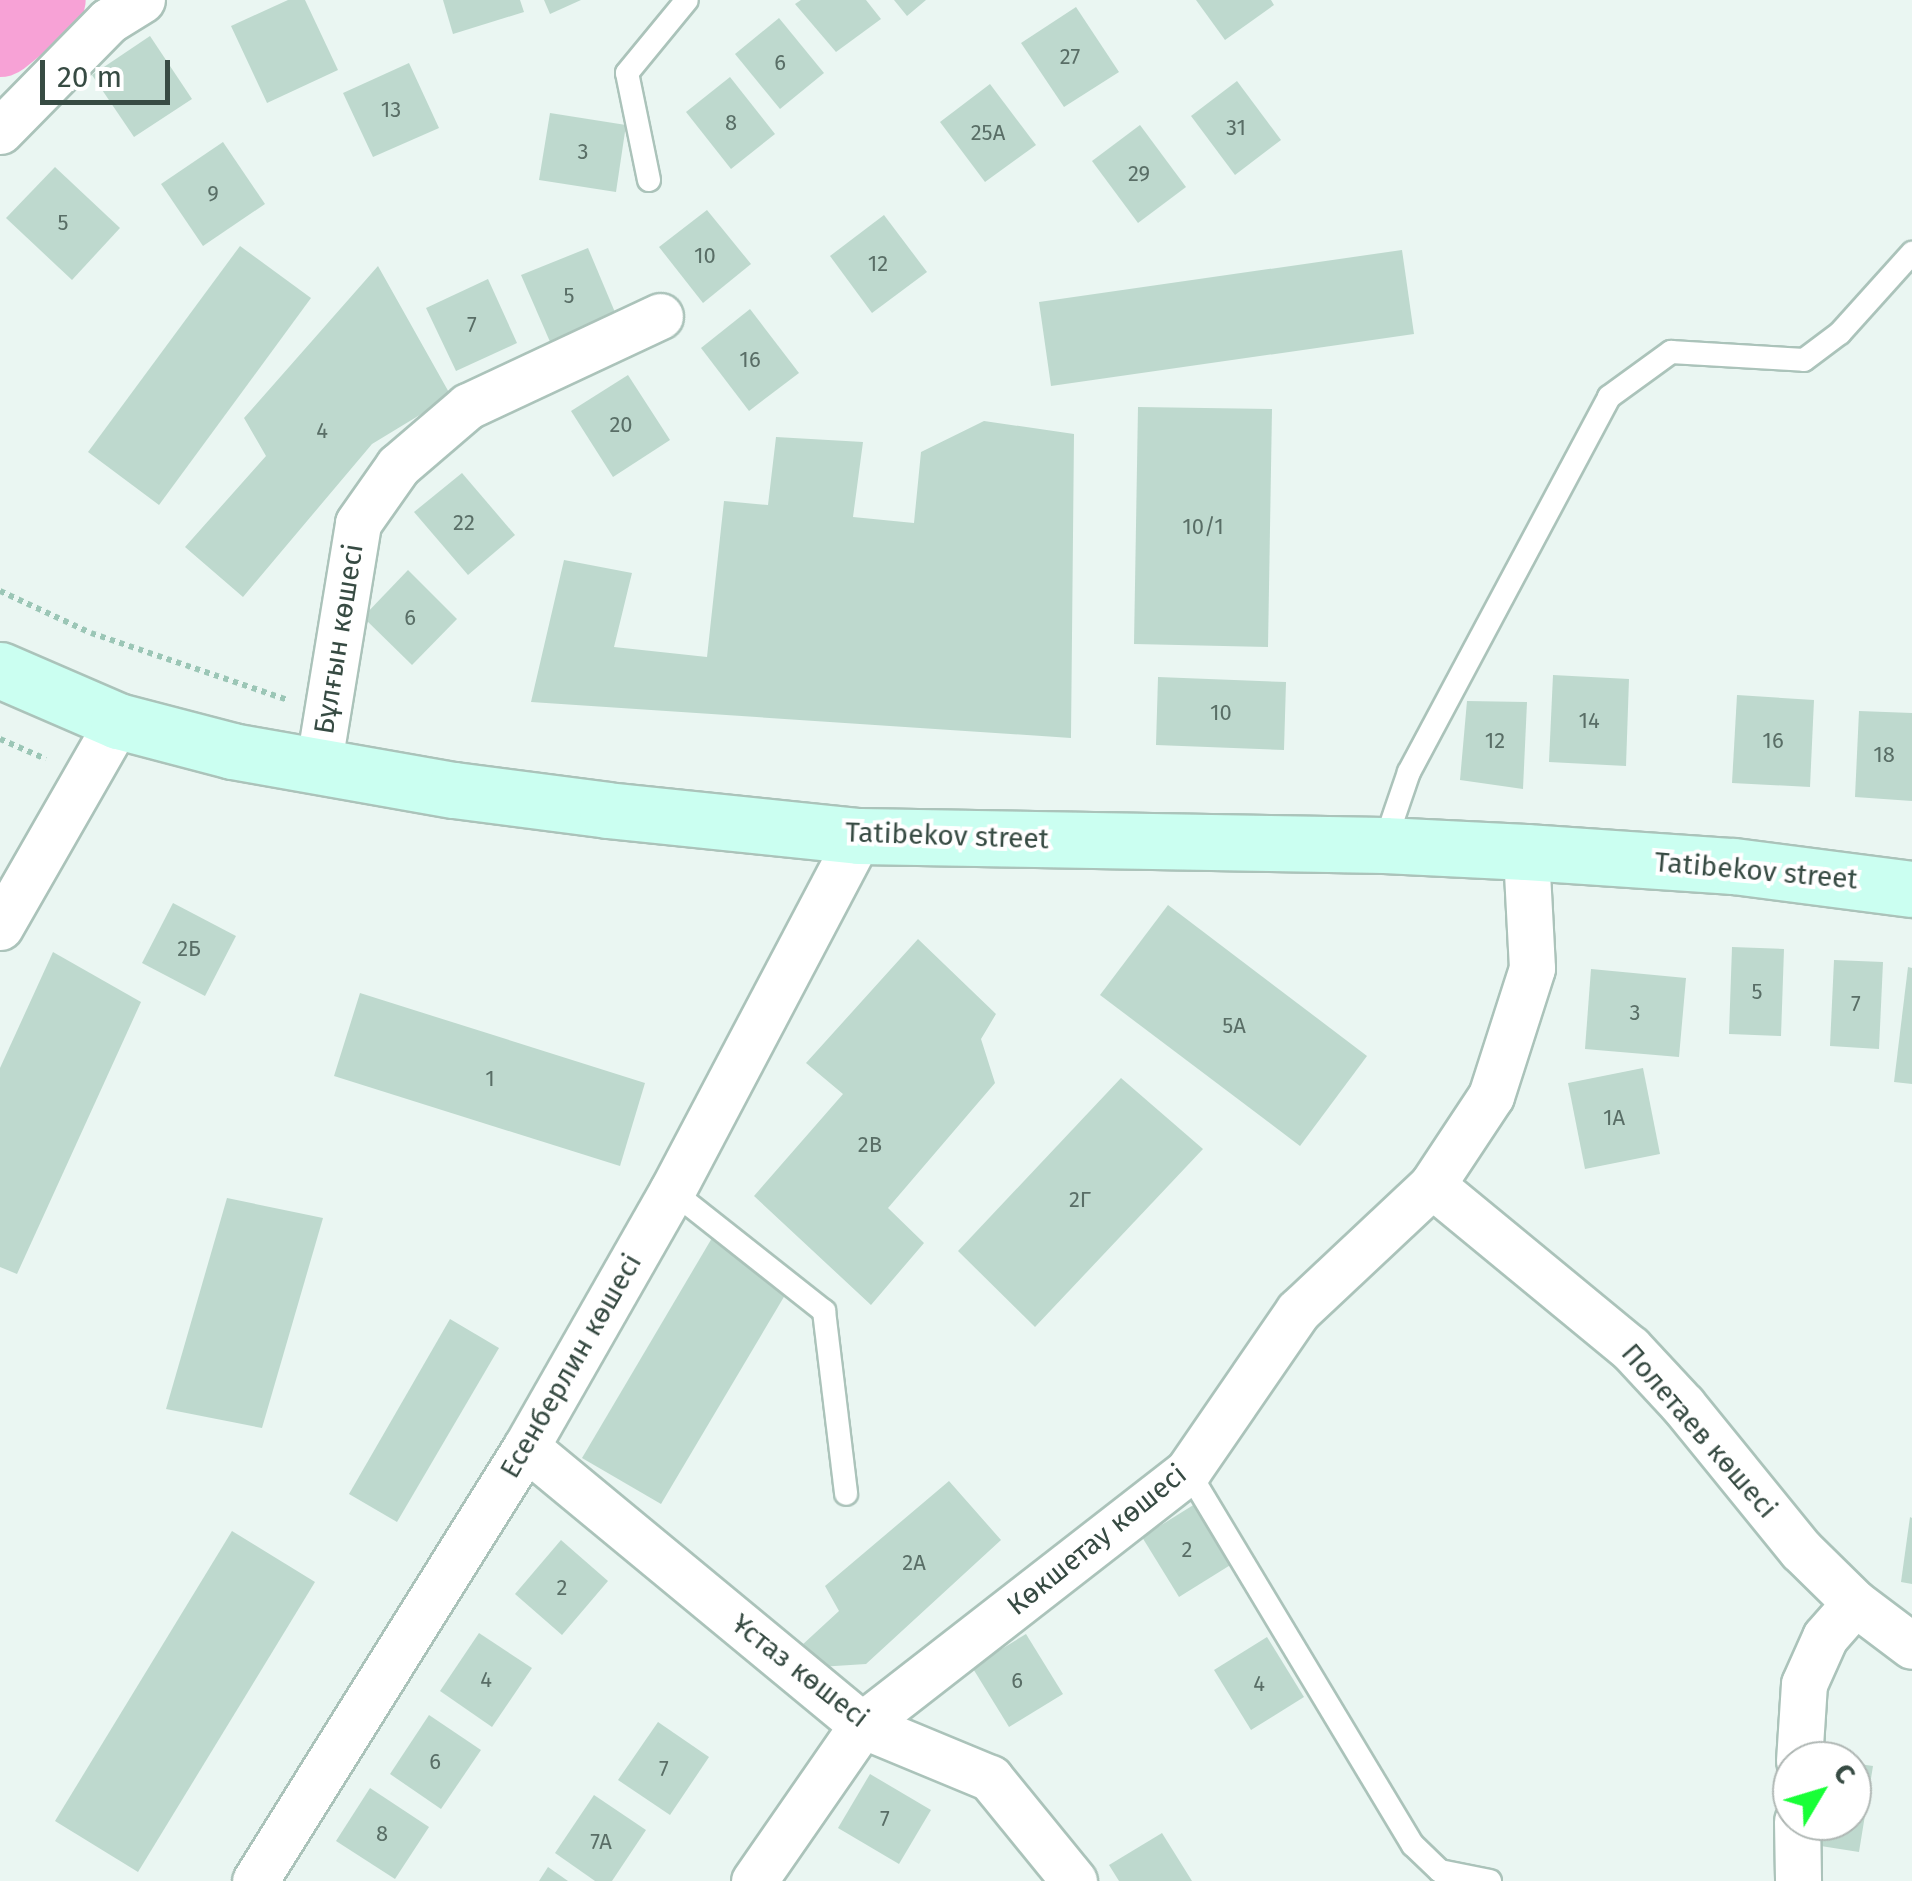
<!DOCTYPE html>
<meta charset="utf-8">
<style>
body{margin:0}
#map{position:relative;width:1912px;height:1881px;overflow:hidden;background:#eaf6f2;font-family:"Fira Sans",sans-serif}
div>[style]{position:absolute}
.river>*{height:78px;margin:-39px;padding:0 39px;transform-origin:39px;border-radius:39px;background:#f7a2d6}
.building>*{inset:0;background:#bed9ce}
.path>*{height:6px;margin-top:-3px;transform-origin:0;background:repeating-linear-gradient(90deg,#9bc6b6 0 5px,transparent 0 10px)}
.roads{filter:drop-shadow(2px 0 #abc3ba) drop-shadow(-2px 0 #abc3ba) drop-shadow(0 2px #abc3ba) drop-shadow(0 -2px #abc3ba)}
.lane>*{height:22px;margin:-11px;padding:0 11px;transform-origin:11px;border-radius:11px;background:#fff}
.street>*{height:45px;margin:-22.5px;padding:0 22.5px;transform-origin:22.5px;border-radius:22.5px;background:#fff}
.secondary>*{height:55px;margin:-27.5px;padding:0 27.5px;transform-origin:27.5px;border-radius:27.5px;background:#cbfff1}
span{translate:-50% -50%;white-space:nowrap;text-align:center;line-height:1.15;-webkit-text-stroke:8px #fff;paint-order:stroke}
.number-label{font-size:22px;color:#596e66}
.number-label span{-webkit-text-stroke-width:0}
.street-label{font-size:28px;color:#374b43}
.north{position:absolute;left:1772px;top:1741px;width:100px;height:100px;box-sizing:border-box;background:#fff;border:2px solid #afb7b4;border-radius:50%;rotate:52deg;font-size:28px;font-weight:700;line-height:40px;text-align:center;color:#374b43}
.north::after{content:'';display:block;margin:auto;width:35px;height:45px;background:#18ff37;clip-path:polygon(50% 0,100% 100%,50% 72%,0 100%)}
.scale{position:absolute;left:40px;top:60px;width:130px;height:45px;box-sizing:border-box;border:5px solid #374b43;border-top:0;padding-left:12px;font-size:30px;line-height:35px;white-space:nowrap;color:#374b43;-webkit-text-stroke:8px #fff;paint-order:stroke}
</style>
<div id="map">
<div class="river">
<div style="left:0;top:38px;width:60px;rotate:-39deg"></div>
</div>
<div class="building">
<div style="clip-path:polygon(288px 0,305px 0,338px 70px,267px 103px,231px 26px)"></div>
<div style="clip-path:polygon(443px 0,520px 0,524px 12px,453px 34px)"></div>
<div style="clip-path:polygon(544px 0,581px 0,550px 14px)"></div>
<div style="clip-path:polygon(801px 0,866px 0,881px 19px,836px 52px,795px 4px)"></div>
<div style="clip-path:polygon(894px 0,926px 0,907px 16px)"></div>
<div style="clip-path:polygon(1196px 0,1271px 0,1274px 5px,1225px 40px)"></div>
<div style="clip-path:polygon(1076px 7px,1119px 72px,1064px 107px,1021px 43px)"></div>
<div style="clip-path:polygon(779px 18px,824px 73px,780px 109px,735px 54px)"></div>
<div style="clip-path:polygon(150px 36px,192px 99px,134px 137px,92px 75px)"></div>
<div style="clip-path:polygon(409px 63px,439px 128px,373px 157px,343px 93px)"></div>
<div style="clip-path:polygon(730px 77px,775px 134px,731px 169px,686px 112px)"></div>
<div style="clip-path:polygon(1237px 81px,1281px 140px,1235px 175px,1191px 116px)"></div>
<div style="clip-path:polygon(990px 84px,1036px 145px,985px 182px,940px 122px)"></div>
<div style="clip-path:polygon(550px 113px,626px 125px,616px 192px,539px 180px)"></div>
<div style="clip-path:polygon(1140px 125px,1186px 187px,1138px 223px,1092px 161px)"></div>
<div style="clip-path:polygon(223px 142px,265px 204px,203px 246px,161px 184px)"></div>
<div style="clip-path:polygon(55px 167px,120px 228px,72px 280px,6px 218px)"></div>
<div style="clip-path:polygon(707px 210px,751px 264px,703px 303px,659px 247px)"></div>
<div style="clip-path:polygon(884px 215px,927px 272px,872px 313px,830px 256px)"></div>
<div style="clip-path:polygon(240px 246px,311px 298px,159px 505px,88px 452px)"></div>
<div style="clip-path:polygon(588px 248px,617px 317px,551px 344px,521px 275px)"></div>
<div style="clip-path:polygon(1402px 250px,1414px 334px,1051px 386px,1039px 302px)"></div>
<div style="clip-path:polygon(378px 266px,451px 396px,372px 444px,243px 597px,185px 547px,266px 456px,244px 418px)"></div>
<div style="clip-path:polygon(488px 279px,517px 343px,456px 371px,426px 308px)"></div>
<div style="clip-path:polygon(750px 309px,799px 373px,749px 411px,701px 348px)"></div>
<div style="clip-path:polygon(628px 375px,670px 440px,613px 477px,571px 411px)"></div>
<div style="clip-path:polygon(1138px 407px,1272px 409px,1268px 647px,1134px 644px)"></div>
<div style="clip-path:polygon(984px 421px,1074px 434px,1071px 738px,531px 702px,564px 560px,632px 573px,614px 647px,707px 657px,724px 501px,768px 505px,776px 437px,863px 442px,853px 517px,914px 523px,921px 452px)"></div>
<div style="clip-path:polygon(462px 473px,515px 535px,468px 575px,414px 512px)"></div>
<div style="clip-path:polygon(408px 570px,457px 619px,412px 665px,363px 617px)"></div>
<div style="clip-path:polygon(1553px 675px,1629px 679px,1626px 766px,1549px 762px)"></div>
<div style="clip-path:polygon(1158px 677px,1286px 682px,1284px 750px,1156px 745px)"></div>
<div style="clip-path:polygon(1737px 695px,1814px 700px,1810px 787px,1732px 783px)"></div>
<div style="clip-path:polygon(1467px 701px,1527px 702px,1523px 789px,1460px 780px)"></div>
<div style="clip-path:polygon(1859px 711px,1912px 713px,1912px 801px,1855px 797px)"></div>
<div style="clip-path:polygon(173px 903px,236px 936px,205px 996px,142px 963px)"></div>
<div style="clip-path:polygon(1168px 905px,1367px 1056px,1300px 1146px,1100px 995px)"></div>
<div style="clip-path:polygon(918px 939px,996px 1014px,981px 1039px,995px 1083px,888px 1208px,924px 1243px,871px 1305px,754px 1196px,843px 1094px,806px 1063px)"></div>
<div style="clip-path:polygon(1732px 947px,1784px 949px,1781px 1036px,1729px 1034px)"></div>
<div style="clip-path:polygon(53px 952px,141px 1002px,17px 1274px,0 1267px,0 1068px)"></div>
<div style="clip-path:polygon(1834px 960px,1883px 962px,1879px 1049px,1830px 1046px)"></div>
<div style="clip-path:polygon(1908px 967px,1912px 968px,1912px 1084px,1894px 1082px)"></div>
<div style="clip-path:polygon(1591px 969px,1686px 978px,1679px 1057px,1585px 1049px)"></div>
<div style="clip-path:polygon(360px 993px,645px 1083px,620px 1166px,334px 1076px)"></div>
<div style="clip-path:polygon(1643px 1068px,1660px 1154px,1585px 1169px,1568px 1083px)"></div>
<div style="clip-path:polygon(1121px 1078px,1203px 1149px,1035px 1327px,958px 1251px)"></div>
<div style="clip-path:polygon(227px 1198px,323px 1218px,262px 1428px,166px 1409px)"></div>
<div style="clip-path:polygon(712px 1238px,791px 1285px,661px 1504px,582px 1458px)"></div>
<div style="clip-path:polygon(450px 1319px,499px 1348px,397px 1522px,349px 1494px)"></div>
<div style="clip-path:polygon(949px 1481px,1001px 1540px,866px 1664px,819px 1667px,801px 1646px,839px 1611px,825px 1586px)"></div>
<div style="clip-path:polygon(1195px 1504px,1232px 1564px,1179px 1597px,1142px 1537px)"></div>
<div style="clip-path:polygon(1910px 1517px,1912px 1518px,1912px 1584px,1901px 1582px)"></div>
<div style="clip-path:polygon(232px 1531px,315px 1582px,138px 1872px,55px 1821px)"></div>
<div style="clip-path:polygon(561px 1540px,608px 1581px,562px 1635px,515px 1594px)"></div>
<div style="clip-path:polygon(479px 1633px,532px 1668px,492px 1727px,440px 1691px)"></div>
<div style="clip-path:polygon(1026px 1634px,1063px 1694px,1009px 1727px,972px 1667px)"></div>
<div style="clip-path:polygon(1267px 1637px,1304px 1697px,1251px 1730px,1214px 1670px)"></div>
<div style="clip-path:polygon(429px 1715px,481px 1750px,441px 1809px,390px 1774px)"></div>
<div style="clip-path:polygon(658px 1722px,709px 1757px,670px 1815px,618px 1780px)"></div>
<div style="clip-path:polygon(1852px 1763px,1873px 1766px,1859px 1852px,1808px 1844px,1812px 1821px,1852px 1821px)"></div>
<div style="clip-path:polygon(870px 1774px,931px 1810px,899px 1864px,838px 1828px)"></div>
<div style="clip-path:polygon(370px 1788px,429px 1827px,395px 1879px,336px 1841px)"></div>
<div style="clip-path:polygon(594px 1795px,646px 1830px,612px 1881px,595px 1881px,555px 1853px)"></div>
<div style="clip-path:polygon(1162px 1833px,1192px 1881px,1119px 1881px,1109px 1865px)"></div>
<div style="clip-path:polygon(548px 1867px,568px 1881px,539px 1881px)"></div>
</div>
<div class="path">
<div style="left:0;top:591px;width:100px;rotate:24.8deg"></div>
<div style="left:91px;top:633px;width:208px;rotate:18.8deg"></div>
<div style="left:0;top:739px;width:50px;rotate:23.5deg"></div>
</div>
<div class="roads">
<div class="lane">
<div style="left:649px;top:180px;width:109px;rotate:-101.6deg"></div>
<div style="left:627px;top:73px;width:94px;rotate:-50.6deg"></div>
<div style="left:1384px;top:845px;width:77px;rotate:-71.1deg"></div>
<div style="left:1409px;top:772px;width:425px;rotate:-61.9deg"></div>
<div style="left:1609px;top:397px;width:77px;rotate:-36deg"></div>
<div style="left:1671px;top:352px;width:133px;rotate:3.4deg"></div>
<div style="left:1804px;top:360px;width:45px;rotate:-36.9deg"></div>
<div style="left:1840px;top:333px;width:108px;rotate:-48deg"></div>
<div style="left:672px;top:1191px;width:194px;rotate:38.3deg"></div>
<div style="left:824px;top:1311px;width:184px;rotate:83.1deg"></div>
<div style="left:1188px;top:1471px;width:436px;rotate:59deg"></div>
<div style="left:1413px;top:1845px;width:37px;rotate:44deg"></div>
<div style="left:1440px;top:1871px;width:51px;rotate:11.3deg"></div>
</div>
<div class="street">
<div style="left:0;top:131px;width:154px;rotate:-45.5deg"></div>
<div style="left:108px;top:21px;width:40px;rotate:-32deg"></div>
<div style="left:318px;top:768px;width:248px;rotate:-80.7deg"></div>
<div style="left:358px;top:523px;width:70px;rotate:-54.9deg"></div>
<div style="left:398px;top:466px;width:92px;rotate:-40.6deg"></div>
<div style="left:468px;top:406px;width:212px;rotate:-25.1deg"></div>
<div style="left:0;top:927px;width:237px;rotate:-60.2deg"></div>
<div style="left:1432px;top:1185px;width:256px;rotate:39.5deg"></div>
<div style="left:1630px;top:1348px;width:78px;rotate:47.1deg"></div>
<div style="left:1683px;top:1405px;width:187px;rotate:50.9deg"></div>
<div style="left:1801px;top:1550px;width:76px;rotate:44.5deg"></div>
<div style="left:1855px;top:1603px;width:71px;rotate:37deg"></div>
<div style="left:526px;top:1447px;width:436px;rotate:39.6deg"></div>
<div style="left:862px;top:1725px;width:139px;rotate:22.5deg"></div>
<div style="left:990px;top:1778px;width:133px;rotate:50.8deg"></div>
<div style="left:1799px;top:1761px;width:77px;rotate:-86.3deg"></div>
<div style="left:1804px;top:1684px;width:51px;rotate:-65.9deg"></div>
<div style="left:1825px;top:1637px;width:45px;rotate:-48.6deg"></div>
<div style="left:1797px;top:1821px;width:60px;rotate:89deg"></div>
<div style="left:255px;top:1881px;width:512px;rotate:-58.02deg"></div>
<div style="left:526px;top:1447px;width:295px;rotate:-60.3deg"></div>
<div style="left:672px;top:1191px;width:401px;rotate:-62.2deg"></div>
<div style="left:754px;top:1881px;width:190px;rotate:-55.3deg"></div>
<div style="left:862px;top:1725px;width:413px;rotate:-37.9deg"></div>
<div style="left:1188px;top:1471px;width:194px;rotate:-55.5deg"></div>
<div style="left:1298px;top:1311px;width:184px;rotate:-43.2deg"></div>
<div style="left:1432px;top:1185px;width:107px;rotate:-56.5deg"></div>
<div style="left:1491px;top:1096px;width:134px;rotate:-72.2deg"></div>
<div style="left:1532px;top:968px;width:116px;rotate:-93deg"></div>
</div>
<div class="secondary">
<div style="left:0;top:670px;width:129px;rotate:23.4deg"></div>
<div style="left:118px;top:721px;width:118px;rotate:14.7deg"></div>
<div style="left:232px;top:751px;width:225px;rotate:10deg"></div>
<div style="left:454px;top:790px;width:154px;rotate:7.4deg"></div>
<div style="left:607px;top:810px;width:253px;rotate:5.9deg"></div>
<div style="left:859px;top:836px;width:525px;rotate:0.98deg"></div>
<div style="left:1384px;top:845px;width:142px;rotate:2.8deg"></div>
<div style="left:1526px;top:852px;width:208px;rotate:3.9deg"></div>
<div style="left:1734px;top:866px;width:179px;rotate:7.4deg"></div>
</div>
</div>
<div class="number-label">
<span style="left:1070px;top:57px">27</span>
<span style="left:780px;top:63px">6</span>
<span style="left:391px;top:110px">13</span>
<span style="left:731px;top:123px">8</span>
<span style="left:1236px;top:128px">31</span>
<span style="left:988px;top:133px">25А</span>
<span style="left:583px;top:152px">3</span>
<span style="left:1139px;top:174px">29</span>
<span style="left:213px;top:194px">9</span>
<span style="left:63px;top:223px">5</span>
<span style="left:705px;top:256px">10</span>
<span style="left:878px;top:264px">12</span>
<span style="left:569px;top:296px">5</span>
<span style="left:472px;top:325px">7</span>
<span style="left:750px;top:360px">16</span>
<span style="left:621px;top:425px">20</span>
<span style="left:322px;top:431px">4</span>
<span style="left:464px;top:523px">22</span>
<span style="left:1203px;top:527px">10/1</span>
<span style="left:410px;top:618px">6</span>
<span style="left:1221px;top:713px">10</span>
<span style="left:1589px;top:721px">14</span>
<span style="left:1495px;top:741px">12</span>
<span style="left:1773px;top:741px">16</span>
<span style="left:1884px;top:755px">18</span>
<span style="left:189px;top:949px">2Б</span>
<span style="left:1757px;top:992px">5</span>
<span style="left:1856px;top:1004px">7</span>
<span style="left:1635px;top:1013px">3</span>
<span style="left:1234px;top:1026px">5А</span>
<span style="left:490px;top:1079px">1</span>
<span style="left:1614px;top:1118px">1А</span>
<span style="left:870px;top:1145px">2В</span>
<span style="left:1080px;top:1200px">2Г</span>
<span style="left:1187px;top:1550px">2</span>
<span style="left:914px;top:1563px">2А</span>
<span style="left:562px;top:1588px">2</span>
<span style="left:486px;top:1680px">4</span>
<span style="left:1017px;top:1681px">6</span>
<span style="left:1259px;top:1684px">4</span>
<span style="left:435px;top:1762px">6</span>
<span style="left:664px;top:1769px">7</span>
<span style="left:885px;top:1819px">7</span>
<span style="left:382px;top:1834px">8</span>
<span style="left:601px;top:1842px">7А</span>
</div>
<div class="street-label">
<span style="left:339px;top:639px;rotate:-81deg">Бұлғын көшесі</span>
<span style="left:947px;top:836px;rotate:2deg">Tatibekov street</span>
<span style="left:1756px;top:871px;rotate:5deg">Tatibekov street</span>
<span style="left:571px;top:1366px;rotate:-60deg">Есенберлин көшесі</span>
<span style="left:1699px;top:1431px;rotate:49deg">Полетаев көшесі</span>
<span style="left:1097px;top:1540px;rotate:-39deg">Көкшетау көшесі</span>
<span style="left:800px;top:1671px;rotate:38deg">Ұстаз көшесі</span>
</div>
<div class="north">С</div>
<div class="scale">20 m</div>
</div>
